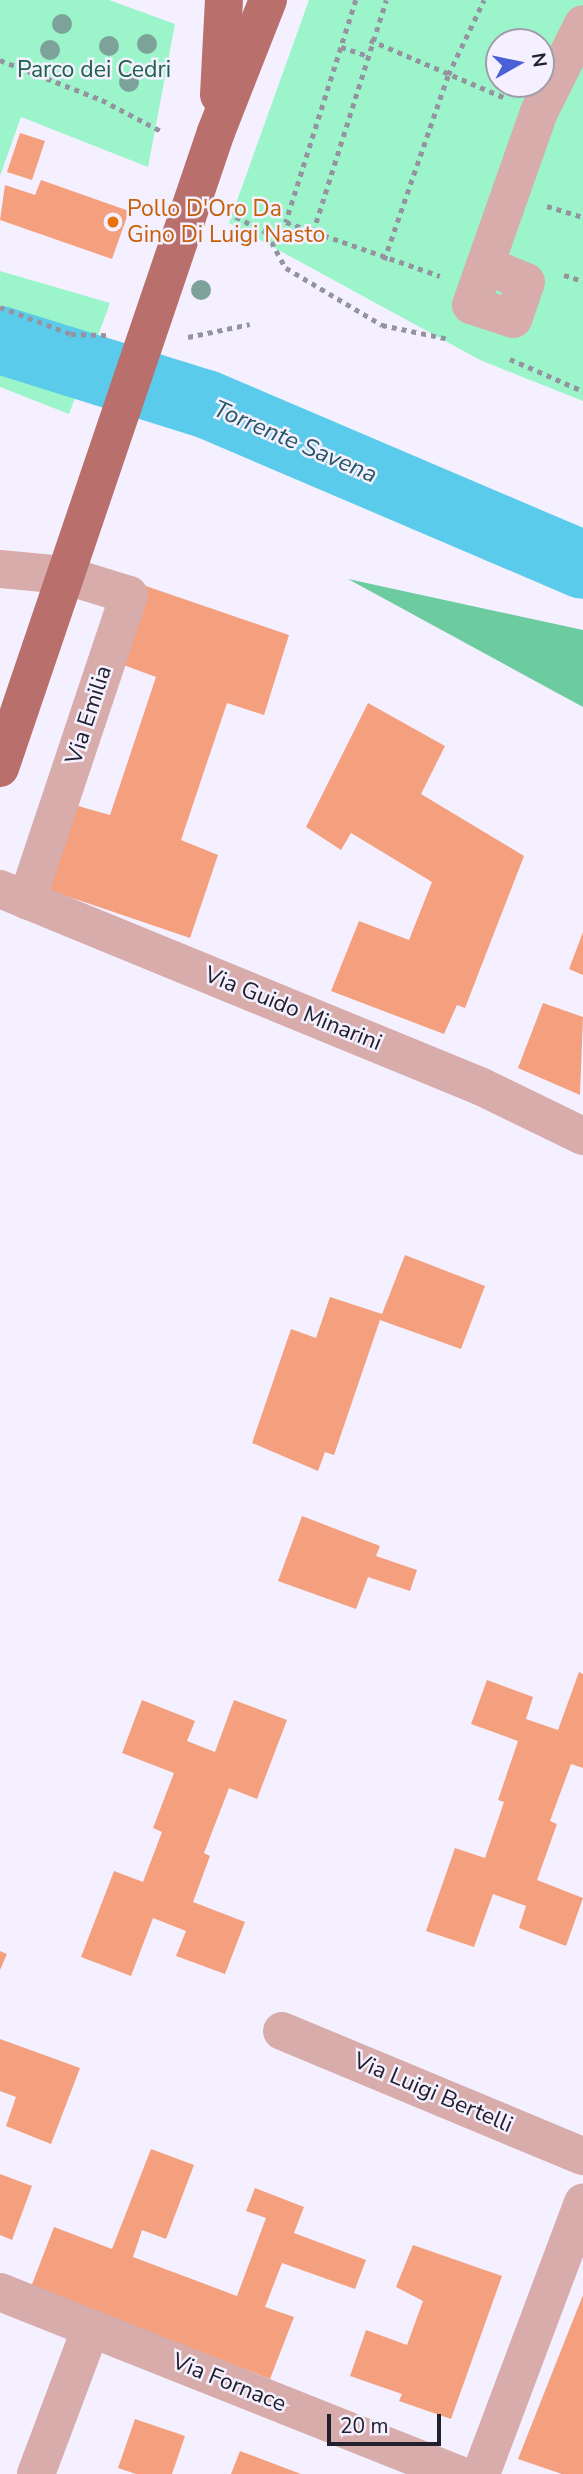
<!DOCTYPE html>
<style>
body{margin:0}
#map{position:relative;width:583px;height:2474px;overflow:hidden;background:#f4f0ff;font-family:"Nunito Sans",sans-serif}
div>[style]{position:absolute}
.green>*{inset:0;background:#9cf5ca}
.forest>*{inset:0;background:#6dcba0}
.river>*{height:68px;margin:-34px;padding:0 34px;transform-origin:34px;border-radius:34px;background:#5acbea}
.building>*{inset:0;background:#f4a07f}
.path>*{height:4.5px;margin-top:-2.25px;transform-origin:0;background:repeating-linear-gradient(90deg,#9693a1 0 5px,transparent 0 10px)}
.minor>*{height:38px;margin:-19px;padding:0 19px;transform-origin:19px;border-radius:19px;background:#d7acaa}
.major>*{height:38px;margin:-19px;padding:0 19px;transform-origin:19px;border-radius:19px;background:#b96f6c}
.trees>*{width:20px;height:20px;margin:-10px;border-radius:50%;background:#7da299}
.dots>*{width:19px;height:19px;translate:-50% -50%;box-sizing:border-box;border:4px solid #f4f0ff;border-radius:50%}
span{translate:-50% -50%;white-space:nowrap;text-align:center;line-height:1.15;-webkit-text-stroke:5px #f4f0ff;paint-order:stroke}
.park-label{font-size:23px;color:#1b6246}
.food-label{font-size:23px;color:#c56008}
.left{translate:0 -50%;text-align:left}
.street-label{font-size:23px;color:#23202d}
.water-label{font-size:24px;color:#275764;font-style:italic}
.north{position:absolute;left:485px;top:28px;width:70px;height:70px;box-sizing:border-box;background:#f4f0ff;border:2px solid #a09dab;border-radius:50%;rotate:81deg;font-size:19px;font-weight:700;line-height:28px;text-align:center;color:#23202d}
.north::after{content:'';display:block;margin:auto;width:24px;height:32px;background:#4a61d6;clip-path:polygon(50% 0,100% 100%,50% 72%,0 100%)}
.scale{position:absolute;left:327px;top:2414px;width:114px;height:32px;box-sizing:border-box;border:4px solid #23202d;border-top:0;padding-left:9px;font-size:21px;line-height:24px;white-space:nowrap;color:#23202d;-webkit-text-stroke:5px #f4f0ff;paint-order:stroke}
</style>
<div id="map">
<div class="green">
<div style="clip-path:polygon(0 0,109px 0,175px 24px,148px 167px,21px 117px,0 176px)"></div>
<div style="clip-path:polygon(evenodd,309px 0,583px 0,583px 401px,480px 360px,229px 223px,309px 0,499px 42px,541px 42px,541px 84px,499px 84px,499px 42px)"></div>
<div style="clip-path:polygon(0 271px,110px 303px,69px 414px,0 387px)"></div>
</div>
<div class="forest">
<div style="clip-path:polygon(348px 579px,583px 630px,583px 707px)"></div>
</div>
<div class="river">
<div style="left:0;top:340px;width:216px;rotate:17.3deg"></div>
<div style="left:206px;top:404px;width:410px;rotate:23.1deg"></div>
</div>
<div class="building">
<div style="clip-path:polygon(20px 133px,45px 141px,32px 180px,7px 172px)"></div>
<div style="clip-path:polygon(41px 180px,129px 211px,112px 259px,0 220px,5px 185px,35px 195px)"></div>
<div style="clip-path:polygon(143px 585px,289px 635px,264px 715px,227px 703px,181px 840px,218px 855px,190px 938px,43px 888px,71px 804px,110px 815px,156px 677px,118px 663px)"></div>
<div style="clip-path:polygon(368px 703px,445px 746px,421px 794px,524px 856px,465px 1008px,457px 1005px,444px 1034px,331px 991px,359px 921px,409px 940px,432px 882px,351px 833px,341px 850px,306px 827px)"></div>
<div style="clip-path:polygon(583px 932px,583px 975px,569px 969px)"></div>
<div style="clip-path:polygon(543px 1003px,583px 1017px,580px 1095px,518px 1068px)"></div>
<div style="clip-path:polygon(405px 1255px,485px 1286px,461px 1349px,380px 1320px,334px 1455px,325px 1452px,318px 1471px,252px 1443px,291px 1329px,316px 1338px,330px 1297px,382px 1314px)"></div>
<div style="clip-path:polygon(302px 1516px,380px 1546px,376px 1556px,417px 1570px,410px 1591px,368px 1577px,356px 1609px,278px 1581px)"></div>
<div style="clip-path:polygon(579px 1672px,583px 1674px,583px 1768px,571px 1764px,550px 1821px,557px 1824px,537px 1880px,583px 1898px,566px 1946px,519px 1928px,526px 1906px,493px 1894px,474px 1947px,426px 1931px,455px 1848px,485px 1858px,504px 1802px,498px 1800px,518px 1741px,471px 1724px,487px 1680px,533px 1697px,526px 1719px,558px 1730px)"></div>
<div style="clip-path:polygon(142px 1700px,195px 1721px,187px 1741px,215px 1752px,234px 1700px,287px 1720px,257px 1799px,229px 1788px,204px 1853px,210px 1856px,193px 1902px,245px 1922px,225px 1974px,176px 1956px,186px 1931px,153px 1918px,131px 1976px,81px 1957px,114px 1871px,143px 1882px,162px 1832px,153px 1828px,174px 1773px,122px 1753px)"></div>
<div style="clip-path:polygon(0 1951px,7px 1954px,0 1970px)"></div>
<div style="clip-path:polygon(0 2039px,80px 2068px,51px 2144px,6px 2126px,16px 2097px,0 2091px)"></div>
<div style="clip-path:polygon(151px 2149px,194px 2165px,166px 2239px,142px 2230px,133px 2257px,237px 2296px,266px 2218px,246px 2211px,255px 2188px,304px 2207px,294px 2233px,366px 2260px,355px 2289px,282px 2263px,265px 2307px,294px 2317px,270px 2379px,31px 2287px,54px 2227px,112px 2249px)"></div>
<div style="clip-path:polygon(0 2174px,32px 2186px,12px 2240px,0 2235px)"></div>
<div style="clip-path:polygon(413px 2245px,502px 2276px,451px 2419px,399px 2401px,402px 2394px,350px 2376px,366px 2330px,407px 2345px,423px 2301px,396px 2287px)"></div>
<div style="clip-path:polygon(583px 2295px,583px 2474px,562px 2474px,518px 2459px)"></div>
<div style="clip-path:polygon(135px 2419px,185px 2436px,172px 2474px,136px 2474px,118px 2468px)"></div>
<div style="clip-path:polygon(240px 2451px,301px 2474px,231px 2474px)"></div>
</div>
<div class="path">
<div style="left:356px;top:0;width:233px;rotate:107.5deg"></div>
<div style="left:286px;top:222px;width:163px;rotate:19.3deg"></div>
<div style="left:370px;top:40px;width:147px;rotate:23.2deg"></div>
<div style="left:341px;top:47px;width:26px;rotate:18deg"></div>
<div style="left:0;top:60px;width:110px;rotate:21.4deg"></div>
<div style="left:102px;top:100px;width:67px;rotate:27.7deg"></div>
<div style="left:547px;top:206px;width:38px;rotate:17deg"></div>
<div style="left:227px;top:212px;width:45px;rotate:27.7deg"></div>
<div style="left:267px;top:233px;width:40px;rotate:62deg"></div>
<div style="left:286px;top:268px;width:112px;rotate:30.7deg"></div>
<div style="left:382px;top:325px;width:68px;rotate:11.8deg"></div>
<div style="left:313px;top:232px;width:243px;rotate:-72.5deg"></div>
<div style="left:384px;top:260px;width:196px;rotate:-70.9deg"></div>
<div style="left:448px;top:75px;width:83px;rotate:-64.4deg"></div>
<div style="left:564px;top:275px;width:20px;rotate:18deg"></div>
<div style="left:0;top:307px;width:76px;rotate:20.8deg"></div>
<div style="left:71px;top:334px;width:35px;rotate:2deg"></div>
<div style="left:188px;top:337px;width:63px;rotate:-11.8deg"></div>
<div style="left:510px;top:359px;width:80px;rotate:23.7deg"></div>
</div>
<div class="minor">
<div style="left:485px;top:265px;width:44px;rotate:22.5deg"></div>
<div style="left:526px;top:282px;width:39px;rotate:109deg"></div>
<div style="left:513px;top:319px;width:44px;rotate:-161.6deg"></div>
<div style="left:471px;top:305px;width:205px;rotate:-70.6deg"></div>
<div style="left:539px;top:112px;width:98px;rotate:-63.4deg"></div>
<div style="left:0;top:569px;width:64px;rotate:5.4deg"></div>
<div style="left:64px;top:575px;width:68px;rotate:17.1deg"></div>
<div style="left:129px;top:595px;width:322px;rotate:108.5deg"></div>
<div style="left:0;top:889px;width:521px;rotate:22.33deg"></div>
<div style="left:482px;top:1087px;width:112px;rotate:25.9deg"></div>
<div style="left:282px;top:2031px;width:326px;rotate:22.6deg"></div>
<div style="left:0;top:2292px;width:493px;rotate:21.7deg"></div>
<div style="left:36px;top:2474px;width:156px;rotate:-69.4deg"></div>
<div style="left:481px;top:2474px;width:290px;rotate:-69.4deg"></div>
</div>
<div class="major">
<div style="left:219px;top:95px;width:95px;rotate:-87deg"></div>
<div style="left:0;top:768px;width:672px;rotate:-71.24deg"></div>
<div style="left:216px;top:132px;width:142px;rotate:-68.5deg"></div>
</div>
<div class="trees">
<div style="left:62px;top:24px"></div>
<div style="left:147px;top:44px"></div>
<div style="left:109px;top:46px"></div>
<div style="left:50px;top:50px"></div>
<div style="left:129px;top:82px"></div>
<div style="left:201px;top:290px"></div>
</div>
<div class="dots">
<div style="left:113px;top:222px;background:#e8710a"></div>
</div>
<div class="park-label">
<span style="left:94px;top:70px">Parco dei Cedri</span>
</div>
<div class="food-label">
<span class="left" style="left:127px;top:222px">Pollo D'Oro Da<br>Gino Di Luigi Nasto</span>
</div>
<div class="street-label">
<span style="left:89px;top:715px;rotate:-72deg">Via Emilia</span>
<span style="left:293px;top:1009px;rotate:22deg">Via Guido Minarini</span>
<span style="left:433px;top:2093px;rotate:23deg">Via Luigi Bertelli</span>
<span style="left:229px;top:2383px;rotate:22deg">Via Fornace</span>
</div>
<div class="water-label">
<span style="left:295px;top:442px;rotate:23deg">Torrente Savena</span>
</div>
<div class="north">N</div>
<div class="scale">20 m</div>
</div>
